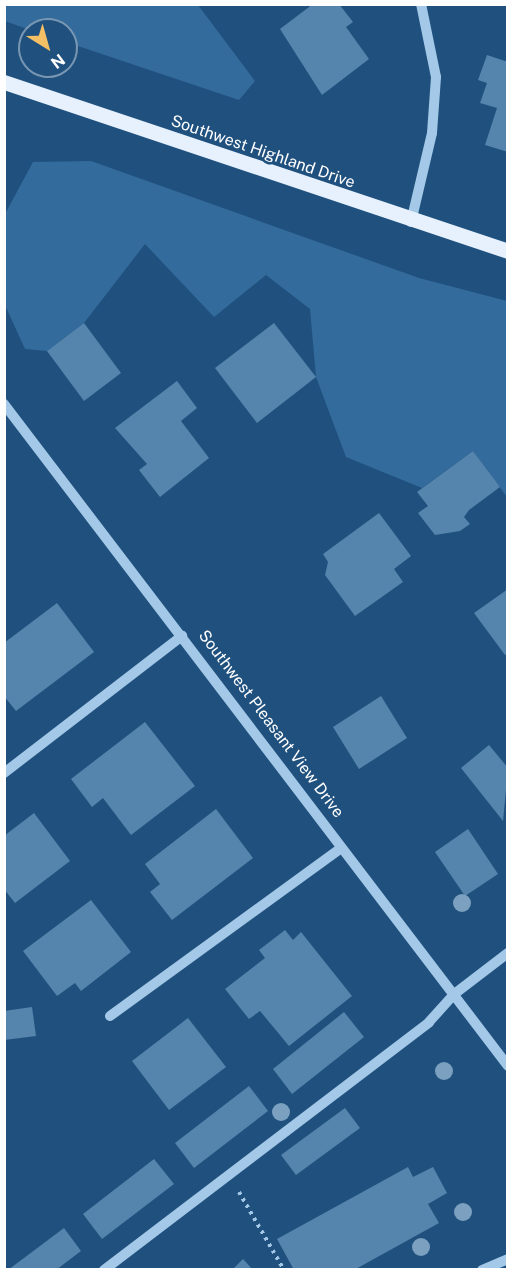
<!DOCTYPE html>
<style>
body{margin:0}
#map{position:relative;width:512px;height:1274px;overflow:hidden;background:#20517e;font-family:"Public Sans",sans-serif}
div>[style]{position:absolute}
.green>*{inset:0;background:#336b9c}
.building>*{inset:0;background:#5584ad}
.path>*{height:4px;margin-top:-2px;transform-origin:0;background:repeating-linear-gradient(90deg,#a4c8e7 0 3px,transparent 0 7.5px)}
.minor>*{height:10px;margin:-5px;padding:0 5px;transform-origin:5px;border-radius:5px;background:#a4c8e7}
.major>*{height:15px;margin:-7.5px;padding:0 7.5px;transform-origin:7.5px;border-radius:7.5px;background:#e6f1fd}
.trees>*{width:18px;height:18px;margin:-9px;border-radius:50%;background:#7ca0bf}
span{translate:-50% -50%;white-space:nowrap;text-align:center;line-height:1.15;-webkit-text-stroke:5px #20517e;paint-order:stroke}
.street-label{font-size:16px;color:#fff}
.frame{position:absolute;inset:0;border:6px solid #fff;pointer-events:none}
.north{position:absolute;left:18px;top:18px;width:60px;height:60px;box-sizing:border-box;background:#20517e;border:2px solid #7997b2;border-radius:50%;rotate:143deg;font-size:16px;font-weight:700;line-height:24px;text-align:center;color:#fff}
.north::after{content:'';display:block;margin:auto;width:21px;height:27px;background:#f4bf65;clip-path:polygon(50% 0,100% 100%,50% 72%,0 100%)}
</style>
<div id="map">
<div class="green">
<div style="clip-path:polygon(5px 4px,198px 5px,255px 81px,239px 100px,66px 42px,66px 30px,30px 30px,5px 21px)"></div>
<div style="clip-path:polygon(91px 161px,419px 278px,507px 301px,507px 497px,473px 451px,422px 488px,346px 457px,316px 377px,310px 309px,266px 275px,214px 317px,145px 244px,84px 323px,47px 351px,25px 349px,5px 305px,5px 214px,33px 162px)"></div>
</div>
<div class="building">
<div style="clip-path:polygon(313px 4px,339px 4px,353px 22px,346px 27px,369px 59px,322px 95px,280px 29px)"></div>
<div style="clip-path:polygon(487px 55px,508px 62px,508px 152px,485px 145px,497px 108px,480px 103px,487px 83px,478px 80px)"></div>
<div style="clip-path:polygon(84px 323px,121px 373px,84px 401px,47px 351px)"></div>
<div style="clip-path:polygon(274px 323px,316px 377px,257px 423px,215px 368px)"></div>
<div style="clip-path:polygon(177px 381px,197px 408px,181px 421px,209px 458px,160px 497px,139px 470px,147px 464px,115px 428px)"></div>
<div style="clip-path:polygon(473px 451px,500px 487px,469px 510px,464px 517px,470px 524px,460px 531px,435px 535px,418px 513px,428px 506px,417px 492px)"></div>
<div style="clip-path:polygon(379px 513px,411px 556px,394px 569px,403px 582px,355px 616px,325px 575px,328px 562px,323px 554px)"></div>
<div style="clip-path:polygon(508px 589px,508px 653px,505px 655px,474px 613px)"></div>
<div style="clip-path:polygon(57px 603px,94px 652px,16px 711px,4px 696px,4px 643px)"></div>
<div style="clip-path:polygon(381px 696px,407px 738px,359px 769px,333px 727px)"></div>
<div style="clip-path:polygon(145px 722px,195px 786px,131px 835px,103px 798px,92px 807px,71px 779px)"></div>
<div style="clip-path:polygon(489px 745px,508px 768px,503px 821px,461px 768px)"></div>
<div style="clip-path:polygon(216px 809px,253px 858px,172px 920px,150px 892px,160px 884px,145px 864px)"></div>
<div style="clip-path:polygon(34px 813px,70px 861px,15px 903px,4px 889px,4px 836px)"></div>
<div style="clip-path:polygon(468px 829px,498px 874px,465px 896px,435px 852px)"></div>
<div style="clip-path:polygon(91px 900px,131px 952px,81px 991px,75px 983px,57px 996px,23px 951px)"></div>
<div style="clip-path:polygon(285px 930px,293px 940px,301px 932px,352px 996px,289px 1046px,260px 1011px,249px 1019px,225px 989px,265px 958px,259px 950px)"></div>
<div style="clip-path:polygon(32px 1007px,36px 1036px,4px 1040px,4px 1011px)"></div>
<div style="clip-path:polygon(344px 1012px,364px 1037px,292px 1094px,273px 1069px)"></div>
<div style="clip-path:polygon(188px 1018px,226px 1067px,169px 1110px,132px 1061px)"></div>
<div style="clip-path:polygon(249px 1086px,268px 1111px,194px 1168px,175px 1143px)"></div>
<div style="clip-path:polygon(345px 1108px,360px 1128px,296px 1175px,281px 1155px)"></div>
<div style="clip-path:polygon(154px 1159px,174px 1184px,102px 1239px,83px 1214px)"></div>
<div style="clip-path:polygon(408px 1167px,413px 1177px,433px 1167px,447px 1193px,428px 1204px,439px 1223px,354px 1270px,294px 1270px,277px 1239px)"></div>
<div style="clip-path:polygon(64px 1228px,81px 1251px,56px 1270px,8px 1270px)"></div>
<div style="clip-path:polygon(243px 1259px,253px 1270px,232px 1270px)"></div>
</div>
<div class="path">
<div style="left:239px;top:1192px;width:90px;rotate:60deg"></div>
</div>
<div class="minor">
<div style="left:411px;top:222px;width:91px;rotate:-76.7deg"></div>
<div style="left:432px;top:133px;width:56px;rotate:-85.9deg"></div>
<div style="left:436px;top:77px;width:75px;rotate:-101.6deg"></div>
<div style="left:4px;top:404px;width:832px;rotate:52.72deg"></div>
<div style="left:4px;top:773px;width:225px;rotate:-37.6deg"></div>
<div style="left:110px;top:1016px;width:286px;rotate:-36deg"></div>
<div style="left:104px;top:1270px;width:409px;rotate:-37.3deg"></div>
<div style="left:429px;top:1022px;width:36px;rotate:-48deg"></div>
<div style="left:453px;top:995px;width:69px;rotate:-37.4deg"></div>
<div style="left:482px;top:1270px;width:28px;rotate:-23deg"></div>
</div>
<div class="major">
<div style="left:4px;top:82px;width:532px;rotate:18.54deg"></div>
</div>
<div class="trees">
<div style="left:462px;top:903px"></div>
<div style="left:444px;top:1071px"></div>
<div style="left:281px;top:1112px"></div>
<div style="left:463px;top:1212px"></div>
<div style="left:421px;top:1247px"></div>
</div>
<div class="street-label">
<span style="left:263px;top:152px;rotate:19deg">Southwest Highland Drive</span>
<span style="left:271px;top:724px;rotate:53deg">Southwest Pleasant View Drive</span>
</div>
<div class="frame"></div>
<div class="north">N</div>
</div>
